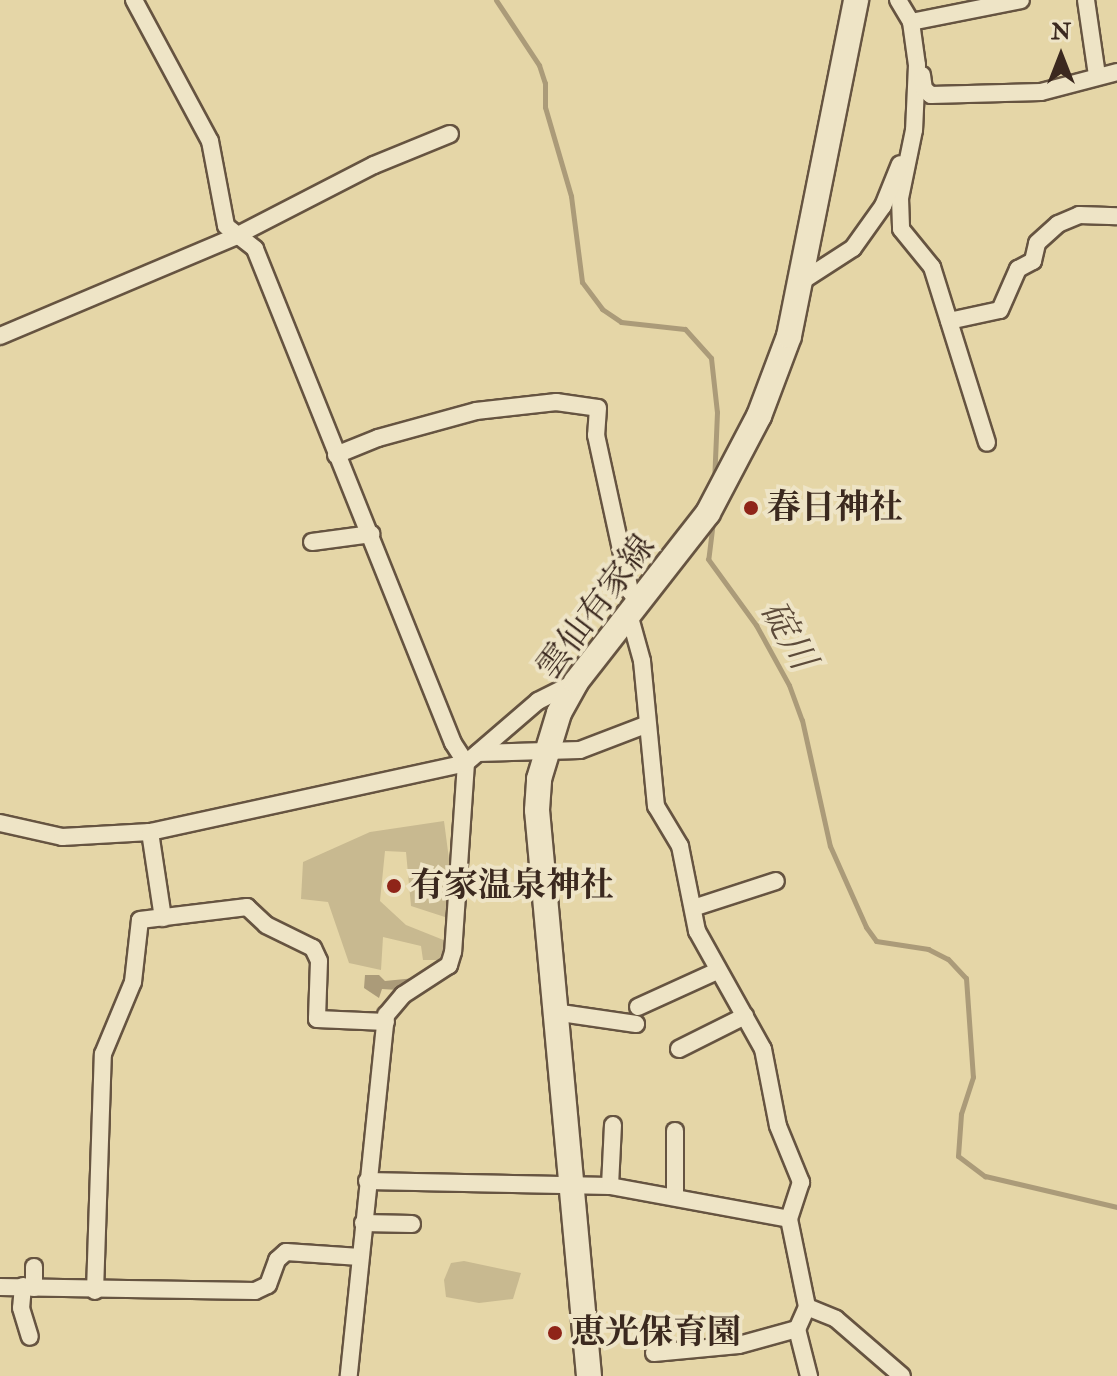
<!DOCTYPE html>
<meta charset="utf-8">
<style>
body{margin:0}
#map{position:relative;width:1117px;height:1376px;overflow:hidden;background:#e5d6a7;font-family:"IM FELL Double Pica","Noto Serif JP",serif}
div>[style]{position:absolute}
.green>*{inset:0;background:#c8b990}
.water>*{inset:0;background:#ab9b79}
.stream>*{height:5px;margin:-2.5px;padding:0 2.5px;transform-origin:2.5px;border-radius:2.5px;background:#ab9b79}
.roads{filter:drop-shadow(2px 0 #665441) drop-shadow(-2px 0 #665441) drop-shadow(0 2px #665441) drop-shadow(0 -2px #665441)}
.street>*{height:16px;margin:-8px;padding:0 8px;transform-origin:8px;border-radius:8px;background:#eee4c6}
.secondary>*{height:24px;margin:-12px;padding:0 12px;transform-origin:12px;border-radius:12px;background:#eee4c6}
.dots>*{width:22px;height:22px;translate:-50% -50%;box-sizing:border-box;border:4px solid #eee4c6;border-radius:50%}
span{translate:-50% -50%;white-space:nowrap;text-align:center;line-height:1.15;-webkit-text-stroke:8px #eee4c6;paint-order:stroke}
.poi-label{font-size:34px;color:#3b291f;font-weight:700}
.left{translate:0 -50%;text-align:left}
.street-label{font-size:34px;color:#3b291f}
.water-label{font-size:36px;color:#5d4b3a;font-style:italic}
.north{position:absolute;left:1021px;top:16px;width:80px;height:80px;-webkit-text-stroke:6px #eee4c6;paint-order:stroke;rotate:0deg;font-size:22px;font-weight:700;line-height:32px;text-align:center;color:#3b291f}
.north::after{content:'';display:block;margin:auto;width:28px;height:36px;background:#3b291f;clip-path:polygon(50% 0,100% 100%,50% 72%,0 100%)}
</style>
<div id="map">
<div class="green">
<div style="clip-path:polygon(444px 821px,452px 882px,448px 918px,411px 906px,406px 852px,385px 851px,380px 901px,406px 925px,446px 941px,439px 960px,423px 960px,421px 946px,383px 937px,381px 970px,349px 963px,328px 902px,301px 899px,303px 862px,370px 832px)"></div>
<div style="clip-path:polygon(464px 1261px,521px 1273px,513px 1299px,479px 1303px,446px 1297px,444px 1280px,451px 1263px)"></div>
</div>
<div class="water">
<div style="clip-path:polygon(365px 975px,379px 975px,385px 981px,415px 978px,398px 990px,382px 989px,379px 998px,364px 988px)"></div>
</div>
<div class="stream">
<div style="left:496px;top:0;width:78px;rotate:56.5deg"></div>
<div style="left:539px;top:65px;width:19px;rotate:72deg"></div>
<div style="left:545px;top:83px;width:24px;rotate:90deg"></div>
<div style="left:545px;top:107px;width:93px;rotate:73.7deg"></div>
<div style="left:571px;top:196px;width:87px;rotate:82.7deg"></div>
<div style="left:582px;top:282px;width:34px;rotate:53deg"></div>
<div style="left:602px;top:309px;width:23px;rotate:34deg"></div>
<div style="left:621px;top:322px;width:64px;rotate:6.2deg"></div>
<div style="left:685px;top:329px;width:39px;rotate:48deg"></div>
<div style="left:711px;top:358px;width:54px;rotate:83.7deg"></div>
<div style="left:717px;top:412px;width:71px;rotate:92.4deg"></div>
<div style="left:713px;top:521px;width:38px;rotate:97deg"></div>
<div style="left:708px;top:559px;width:82px;rotate:54deg"></div>
<div style="left:756px;top:625px;width:68px;rotate:61.2deg"></div>
<div style="left:789px;top:685px;width:37px;rotate:70deg"></div>
<div style="left:802px;top:720px;width:129px;rotate:77.5deg"></div>
<div style="left:830px;top:846px;width:89px;rotate:66deg"></div>
<div style="left:866px;top:927px;width:17px;rotate:54deg"></div>
<div style="left:876px;top:941px;width:53px;rotate:8.7deg"></div>
<div style="left:928px;top:949px;width:22px;rotate:27deg"></div>
<div style="left:948px;top:959px;width:26px;rotate:47deg"></div>
<div style="left:966px;top:978px;width:99px;rotate:86deg"></div>
<div style="left:973px;top:1077px;width:39px;rotate:108deg"></div>
<div style="left:961px;top:1114px;width:42px;rotate:94.1deg"></div>
<div style="left:958px;top:1156px;width:34px;rotate:37deg"></div>
<div style="left:985px;top:1176px;width:136px;rotate:13.2deg"></div>
</div>
<div class="roads">
<div class="street">
<div style="left:134px;top:0;width:160px;rotate:61.7deg"></div>
<div style="left:210px;top:141px;width:86px;rotate:79.3deg"></div>
<div style="left:226px;top:226px;width:37px;rotate:38deg"></div>
<div style="left:255px;top:249px;width:532px;rotate:68.16deg"></div>
<div style="left:453px;top:743px;width:24px;rotate:57deg"></div>
<div style="left:466px;top:763px;width:189px;rotate:93.9deg"></div>
<div style="left:453px;top:952px;width:14px;rotate:107deg"></div>
<div style="left:449px;top:965px;width:55px;rotate:146.9deg"></div>
<div style="left:403px;top:995px;width:26px;rotate:130deg"></div>
<div style="left:386px;top:1015px;width:363px;rotate:95.9deg"></div>
<div style="left:898px;top:0;width:26px;rotate:59deg"></div>
<div style="left:911px;top:22px;width:43px;rotate:82.1deg"></div>
<div style="left:917px;top:65px;width:65px;rotate:92.6deg"></div>
<div style="left:914px;top:130px;width:69px;rotate:101.6deg"></div>
<div style="left:900px;top:198px;width:31px;rotate:88deg"></div>
<div style="left:901px;top:229px;width:49px;rotate:50.8deg"></div>
<div style="left:932px;top:267px;width:184px;rotate:72.6deg"></div>
<div style="left:1086px;top:0;width:76px;rotate:81.7deg"></div>
<div style="left:911px;top:22px;width:112px;rotate:-11.3deg"></div>
<div style="left:922px;top:75px;width:14px;rotate:82deg"></div>
<div style="left:924px;top:89px;width:9px;rotate:41deg"></div>
<div style="left:931px;top:95px;width:110px;rotate:-1.6deg"></div>
<div style="left:1041px;top:92px;width:79px;rotate:-14.7deg"></div>
<div style="left:799px;top:283px;width:64px;rotate:-32.9deg"></div>
<div style="left:853px;top:248px;width:52px;rotate:-54.5deg"></div>
<div style="left:883px;top:206px;width:45px;rotate:-68deg"></div>
<div style="left:949px;top:321px;width:52px;rotate:-12.2deg"></div>
<div style="left:1000px;top:310px;width:45px;rotate:-66.3deg"></div>
<div style="left:1018px;top:269px;width:17px;rotate:-28deg"></div>
<div style="left:1033px;top:261px;width:18px;rotate:-77deg"></div>
<div style="left:1037px;top:243px;width:28px;rotate:-42deg"></div>
<div style="left:1058px;top:224px;width:23px;rotate:-23deg"></div>
<div style="left:1079px;top:215px;width:38px;rotate:2deg"></div>
<div style="left:0;top:336px;width:254px;rotate:-22.9deg"></div>
<div style="left:234px;top:237px;width:157px;rotate:-27.2deg"></div>
<div style="left:374px;top:165px;width:82px;rotate:-22.2deg"></div>
<div style="left:336px;top:455px;width:45px;rotate:-22deg"></div>
<div style="left:378px;top:438px;width:102px;rotate:-15.4deg"></div>
<div style="left:476px;top:411px;width:81px;rotate:-6.4deg"></div>
<div style="left:556px;top:402px;width:42px;rotate:8.1deg"></div>
<div style="left:598px;top:408px;width:27px;rotate:94deg"></div>
<div style="left:596px;top:435px;width:160px;rotate:77.7deg"></div>
<div style="left:630px;top:591px;width:16px;rotate:55deg"></div>
<div style="left:312px;top:542px;width:60px;rotate:-7.7deg"></div>
<div style="left:629px;top:614px;width:49px;rotate:74.5deg"></div>
<div style="left:642px;top:661px;width:146px;rotate:84.5deg"></div>
<div style="left:656px;top:806px;width:47px;rotate:59deg"></div>
<div style="left:680px;top:846px;width:87px;rotate:78.7deg"></div>
<div style="left:697px;top:931px;width:135px;rotate:60.8deg"></div>
<div style="left:763px;top:1049px;width:78px;rotate:79deg"></div>
<div style="left:778px;top:1126px;width:61px;rotate:67.7deg"></div>
<div style="left:801px;top:1182px;width:39px;rotate:108deg"></div>
<div style="left:789px;top:1219px;width:90px;rotate:78.4deg"></div>
<div style="left:807px;top:1307px;width:24px;rotate:114deg"></div>
<div style="left:797px;top:1329px;width:49px;rotate:75.7deg"></div>
<div style="left:478px;top:753px;width:102px;rotate:-1.7deg"></div>
<div style="left:580px;top:750px;width:70px;rotate:-21deg"></div>
<div style="left:0;top:823px;width:64px;rotate:12.7deg"></div>
<div style="left:62px;top:837px;width:88px;rotate:-3.3deg"></div>
<div style="left:150px;top:832px;width:323px;rotate:-12.3deg"></div>
<div style="left:466px;top:763px;width:95px;rotate:-40.7deg"></div>
<div style="left:538px;top:701px;width:42px;rotate:-26.6deg"></div>
<div style="left:150px;top:832px;width:87px;rotate:81.4deg"></div>
<div style="left:693px;top:908px;width:87px;rotate:-18deg"></div>
<div style="left:638px;top:1007px;width:87px;rotate:-24.5deg"></div>
<div style="left:554px;top:1012px;width:83px;rotate:8.3deg"></div>
<div style="left:679px;top:1049px;width:74px;rotate:-26.6deg"></div>
<div style="left:675px;top:1131px;width:63px;rotate:90deg"></div>
<div style="left:367px;top:1181px;width:243px;rotate:1.2deg"></div>
<div style="left:610px;top:1186px;width:182px;rotate:10.4deg"></div>
<div style="left:610px;top:1186px;width:61px;rotate:-87.2deg"></div>
<div style="left:363px;top:1223px;width:49px;rotate:1.2deg"></div>
<div style="left:34px;top:1267px;width:21px;rotate:90deg"></div>
<div style="left:23px;top:1286px;width:22px;rotate:95deg"></div>
<div style="left:21px;top:1308px;width:30px;rotate:73deg"></div>
<div style="left:0;top:1287px;width:255px;rotate:0.9deg"></div>
<div style="left:255px;top:1291px;width:14px;rotate:-25deg"></div>
<div style="left:268px;top:1285px;width:27px;rotate:-70deg"></div>
<div style="left:277px;top:1260px;width:12px;rotate:-42deg"></div>
<div style="left:286px;top:1252px;width:74px;rotate:3.9deg"></div>
<div style="left:95px;top:1291px;width:237px;rotate:-88.1deg"></div>
<div style="left:103px;top:1054px;width:78px;rotate:-67.4deg"></div>
<div style="left:133px;top:982px;width:62px;rotate:-83.6deg"></div>
<div style="left:140px;top:920px;width:108px;rotate:-6.9deg"></div>
<div style="left:247px;top:907px;width:26px;rotate:43deg"></div>
<div style="left:266px;top:925px;width:52px;rotate:26.1deg"></div>
<div style="left:313px;top:948px;width:14px;rotate:65deg"></div>
<div style="left:319px;top:961px;width:58px;rotate:92deg"></div>
<div style="left:317px;top:1019px;width:69px;rotate:2.5deg"></div>
<div style="left:807px;top:1307px;width:31px;rotate:22deg"></div>
<div style="left:836px;top:1319px;width:87px;rotate:40.8deg"></div>
<div style="left:654px;top:1353px;width:85px;rotate:-5.4deg"></div>
<div style="left:739px;top:1345px;width:60px;rotate:-15.4deg"></div>
</div>
<div class="secondary">
<div style="left:589px;top:1376px;width:568px;rotate:-95.25deg"></div>
<div style="left:537px;top:810px;width:31px;rotate:-86deg"></div>
<div style="left:539px;top:779px;width:69px;rotate:-73.1deg"></div>
<div style="left:559px;top:713px;width:35px;rotate:-61deg"></div>
<div style="left:576px;top:682px;width:214px;rotate:-52deg"></div>
<div style="left:708px;top:513px;width:110px;rotate:-62.3deg"></div>
<div style="left:759px;top:416px;width:85px;rotate:-69.4deg"></div>
<div style="left:789px;top:336px;width:343px;rotate:-78.7deg"></div>
</div>
</div>
<div class="dots">
<div style="left:751px;top:508px;background:#8f2418"></div>
<div style="left:394px;top:886px;background:#8f2418"></div>
<div style="left:555px;top:1333px;background:#8f2418"></div>
</div>
<div class="poi-label">
<span class="left" style="left:767px;top:508px">春日神社</span>
<span class="left" style="left:410px;top:886px">有家温泉神社</span>
<span class="left" style="left:571px;top:1333px">恵光保育園</span>
</div>
<div class="street-label">
<span style="left:596px;top:607px;rotate:-53deg">雲仙有家線</span>
</div>
<div class="water-label">
<span style="left:788px;top:635px;rotate:60deg">碇川</span>
</div>
<div class="north">N</div>
</div>
